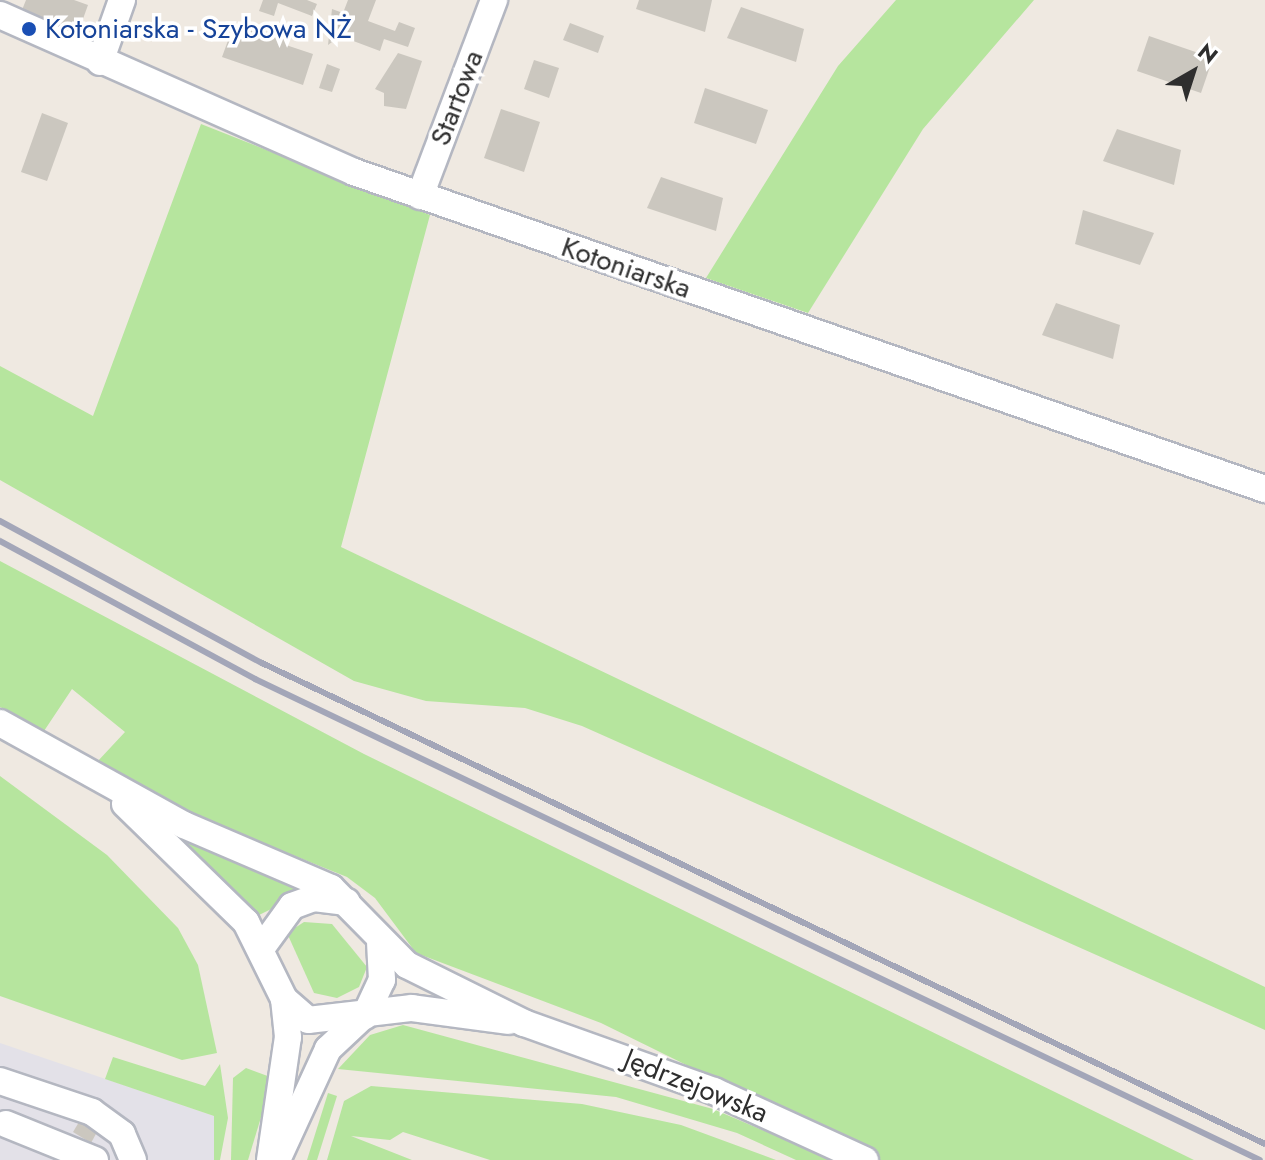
<!DOCTYPE html>
<meta charset="utf-8">
<style>
body{margin:0}
#map{position:relative;width:1265px;height:1160px;overflow:hidden;background:#efe9e1;font-family:Jost,sans-serif}
div>[style]{position:absolute}
.industrial>*{inset:0;background:#e3e1e8}
.green>*{inset:0;background:#b6e59e}
.building>*{inset:0;background:#cbc7bf}
.roads{filter:drop-shadow(2px 0 #b4b7c1) drop-shadow(-2px 0 #b4b7c1) drop-shadow(0 2px #b4b7c1) drop-shadow(0 -2px #b4b7c1)}
.minor>*{height:26px;margin:-13px;padding:0 13px;transform-origin:13px;border-radius:13px;background:#fff}
.rail>*{height:6px;margin:-3px;padding:0 3px;transform-origin:3px;border-radius:3px;background:#a3a6b8}
.dots>*{width:22px;height:22px;translate:-50% -50%;box-sizing:border-box;border:4px solid #fff;border-radius:50%}
span{translate:-50% -50%;white-space:nowrap;text-align:center;line-height:1.15;-webkit-text-stroke:7px #fff;paint-order:stroke}
.transit-label{font-size:28px;color:#164399}
.left{translate:0 -50%;text-align:left}
.street-label{font-size:28px;color:#2e2e2e}
.north{position:absolute;left:1153px;top:32px;width:80px;height:80px;-webkit-text-stroke:6px #fff;paint-order:stroke;rotate:39deg;font-size:22px;font-weight:700;line-height:32px;text-align:center;color:#2e2e2e}
.north::after{content:'';display:block;margin:auto;width:28px;height:36px;background:#2e2e2e;clip-path:polygon(50% 0,100% 100%,50% 72%,0 100%)}
</style>
<div id="map">
<div class="industrial">
<div style="clip-path:polygon(0 1043px,214px 1116px,214px 1160px,0 1160px)"></div>
</div>
<div class="green">
<div style="clip-path:polygon(896px 0,1034px 0,923px 129px,808px 313px,706px 278px,838px 66px)"></div>
<div style="clip-path:polygon(201px 124px,430px 215px,341px 547px,1265px 987px,1265px 1030px,582px 726px,525px 708px,426px 701px,354px 681px,0 480px,0 366px,93px 416px)"></div>
<div style="clip-path:polygon(0 561px,364px 754px,1194px 1160px,879px 1160px,601px 1023px,416px 953px,375px 898px,347px 877px,166px 804px,97px 762px,125px 732px,72px 689px,44px 731px,0 707px)"></div>
<div style="clip-path:polygon(0 776px,107px 855px,178px 928px,198px 965px,217px 1053px,182px 1060px,0 996px)"></div>
<div style="clip-path:polygon(179px 836px,312px 889px,259px 915px)"></div>
<div style="clip-path:polygon(304px 922px,332px 924px,367px 967px,359px 987px,337px 998px,314px 993px,287px 933px)"></div>
<div style="clip-path:polygon(403px 1025px,713px 1109px,833px 1160px,796px 1160px,737px 1133px,616px 1097px,338px 1069px,370px 1035px)"></div>
<div style="clip-path:polygon(113px 1057px,205px 1086px,220px 1064px,228px 1118px,220px 1160px,214px 1160px,214px 1116px,105px 1079px)"></div>
<div style="clip-path:polygon(246px 1068px,273px 1078px,248px 1160px,231px 1160px,233px 1078px)"></div>
<div style="clip-path:polygon(371px 1086px,582px 1104px,681px 1125px,776px 1160px,490px 1160px,403px 1132px,390px 1140px,351px 1136px,412px 1160px,327px 1160px,344px 1101px)"></div>
<div style="clip-path:polygon(328px 1093px,337px 1096px,317px 1160px,307px 1160px)"></div>
</div>
<div class="building">
<div style="clip-path:polygon(26px 0,74px 0,88px 5px,79px 30px,22px 10px)"></div>
<div style="clip-path:polygon(263px 0,307px 0,317px 4px,312px 16px,278px 3px,274px 16px,259px 11px)"></div>
<div style="clip-path:polygon(348px 0,376px 0,368px 21px,395px 31px,399px 22px,415px 28px,408px 47px,384px 39px,380px 51px,340px 36px,328px 45px,332px 9px,343px 13px)"></div>
<div style="clip-path:polygon(639px 0,712px 0,705px 32px,636px 9px)"></div>
<div style="clip-path:polygon(741px 7px,804px 29px,796px 62px,727px 38px)"></div>
<div style="clip-path:polygon(570px 23px,604px 36px,598px 53px,563px 40px)"></div>
<div style="clip-path:polygon(234px 24px,289px 38px,286px 45px,313px 54px,303px 85px,222px 57px)"></div>
<div style="clip-path:polygon(1149px 36px,1213px 58px,1201px 93px,1137px 71px)"></div>
<div style="clip-path:polygon(398px 53px,422px 61px,406px 109px,384px 106px,384px 93px,375px 89px)"></div>
<div style="clip-path:polygon(534px 60px,559px 68px,549px 98px,524px 89px)"></div>
<div style="clip-path:polygon(327px 64px,340px 69px,332px 92px,319px 88px)"></div>
<div style="clip-path:polygon(705px 88px,768px 110px,756px 144px,694px 123px)"></div>
<div style="clip-path:polygon(501px 109px,540px 122px,524px 172px,484px 158px)"></div>
<div style="clip-path:polygon(42px 113px,68px 123px,47px 181px,21px 172px)"></div>
<div style="clip-path:polygon(1117px 129px,1181px 150px,1174px 185px,1103px 161px)"></div>
<div style="clip-path:polygon(661px 177px,723px 198px,716px 231px,647px 208px)"></div>
<div style="clip-path:polygon(1083px 210px,1154px 233px,1140px 265px,1075px 244px)"></div>
<div style="clip-path:polygon(1056px 303px,1120px 325px,1113px 359px,1042px 335px)"></div>
<div style="clip-path:polygon(79px 1122px,97px 1132px,91px 1143px,73px 1132px)"></div>
</div>
<div class="roads">
<div class="minor">
<div style="left:0;top:15px;width:387px;rotate:23.9deg"></div>
<div style="left:354px;top:172px;width:965px;rotate:19.19deg"></div>
<div style="left:100px;top:62px;width:66px;rotate:-70.5deg"></div>
<div style="left:420px;top:196px;width:210px;rotate:-69.3deg"></div>
<div style="left:0;top:723px;width:210px;rotate:29deg"></div>
<div style="left:184px;top:825px;width:160px;rotate:23.2deg"></div>
<div style="left:331px;top:888px;width:108px;rotate:45.4deg"></div>
<div style="left:407px;top:965px;width:131px;rotate:26.4deg"></div>
<div style="left:524px;top:1023px;width:202px;rotate:19.7deg"></div>
<div style="left:714px;top:1091px;width:166px;rotate:24.6deg"></div>
<div style="left:125px;top:804px;width:169px;rotate:44.3deg"></div>
<div style="left:246px;top:922px;width:86px;rotate:63.7deg"></div>
<div style="left:284px;top:999px;width:32px;rotate:41deg"></div>
<div style="left:308px;top:1020px;width:105px;rotate:-6.6deg"></div>
<div style="left:412px;top:1008px;width:97px;rotate:7.7deg"></div>
<div style="left:263px;top:946px;width:49px;rotate:-54.1deg"></div>
<div style="left:292px;top:906px;width:23px;rotate:-20deg"></div>
<div style="left:314px;top:898px;width:33px;rotate:7deg"></div>
<div style="left:365px;top:1016px;width:40px;rotate:-65deg"></div>
<div style="left:382px;top:980px;width:36px;rotate:-93deg"></div>
<div style="left:0;top:1081px;width:97px;rotate:18.6deg"></div>
<div style="left:92px;top:1112px;width:37px;rotate:36deg"></div>
<div style="left:122px;top:1134px;width:28px;rotate:67deg"></div>
<div style="left:6px;top:1124px;width:96px;rotate:22deg"></div>
<div style="left:270px;top:1160px;width:124px;rotate:-81.7deg"></div>
<div style="left:288px;top:1037px;width:38px;rotate:-96deg"></div>
<div style="left:277px;top:1160px;width:122px;rotate:-65.3deg"></div>
<div style="left:328px;top:1049px;width:45px;rotate:-43.2deg"></div>
</div>
</div>
<div class="rail">
<div style="left:0;top:521px;width:298px;rotate:28.5deg"></div>
<div style="left:262px;top:663px;width:1112px;rotate:25.62deg"></div>
<div style="left:0;top:541px;width:290px;rotate:28.4deg"></div>
<div style="left:255px;top:679px;width:1114px;rotate:25.58deg"></div>
</div>
<div class="dots">
<div style="left:29px;top:29px;background:#1a4fb4"></div>
</div>
<div class="transit-label">
<span class="left" style="left:45px;top:29px">Kotoniarska - Szybowa NŻ</span>
</div>
<div class="street-label">
<span style="left:457px;top:98px;rotate:-69deg">Startowa</span>
<span style="left:626px;top:268px;rotate:19deg">Kotoniarska</span>
<span style="left:696px;top:1086px;rotate:22deg">Jędrzejowska</span>
</div>
<div class="north">N</div>
</div>
